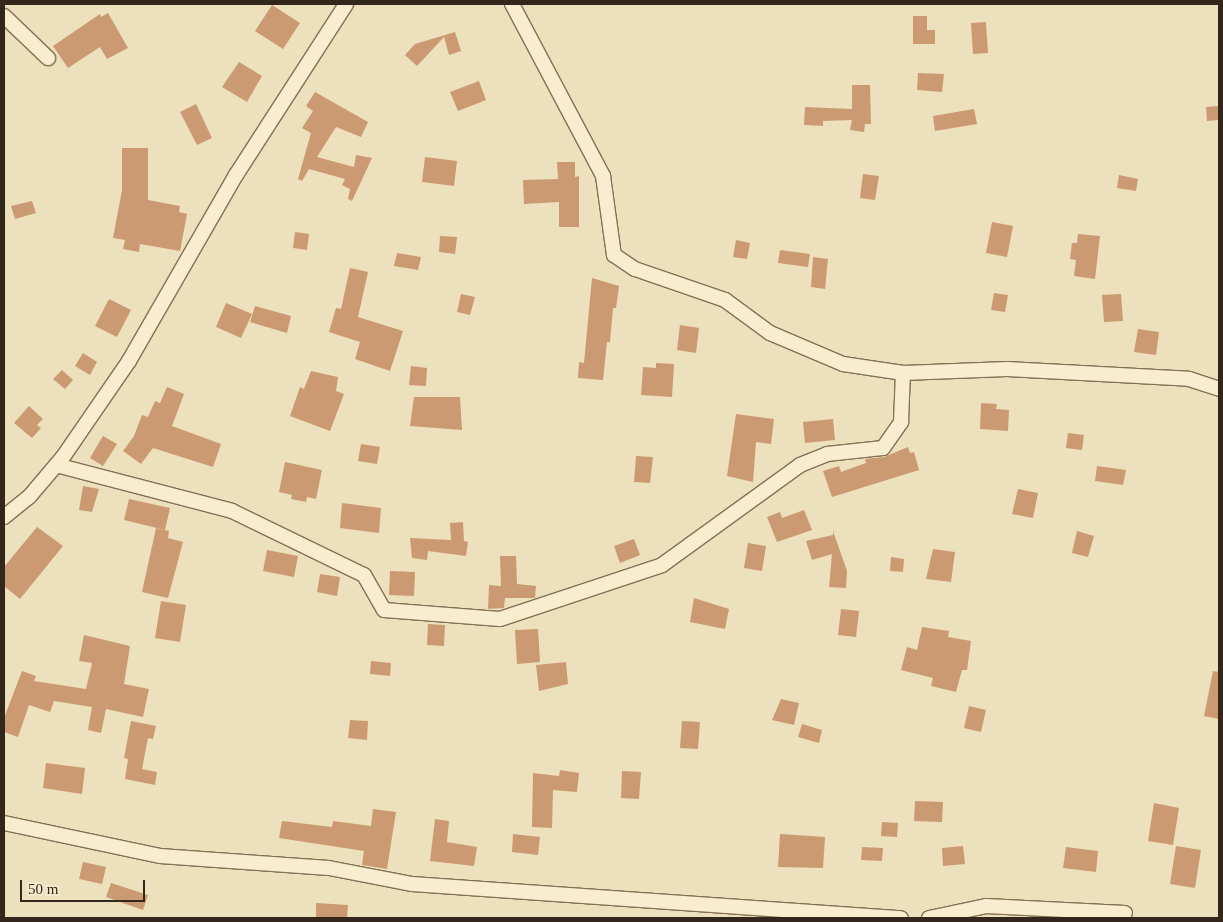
<!DOCTYPE html>
<style>
body{margin:0}
#map{position:relative;width:1223px;height:922px;overflow:hidden;background:#ede0bc;font-family:"Times New Roman",serif}
div>[style]{position:absolute}
.building>*{inset:0;background:#cb9a72}
.roads{filter:drop-shadow(1px 0 #847056) drop-shadow(-1px 0 #847056) drop-shadow(0 1px #847056) drop-shadow(0 -1px #847056)}
.minor>*{height:14px;margin:-7px;padding:0 7px;transform-origin:7px;border-radius:7px;background:#f8edcf}
span{translate:-50% -50%;white-space:nowrap;text-align:center;line-height:1.15;-webkit-text-stroke:4px #f4eacc;paint-order:stroke}
.frame{position:absolute;inset:0;border:5px solid #33271b;pointer-events:none}
.scale{position:absolute;left:20px;top:880px;width:125px;height:22px;box-sizing:border-box;border:2px solid #33271b;border-top:0;padding-left:6px;font-size:15px;line-height:18px;white-space:nowrap;color:#33271b;-webkit-text-stroke:4px #f4eacc;paint-order:stroke}
</style>
<div id="map">
<div class="building">
<div style="clip-path:polygon(272px 5px,300px 23px,283px 49px,255px 31px)"></div>
<div style="clip-path:polygon(108px 13px,128px 48px,107px 59px,100px 47px,68px 68px,53px 46px,100px 14px,101px 17px)"></div>
<div style="clip-path:polygon(913px 16px,927px 16px,927px 30px,935px 30px,935px 44px,913px 44px)"></div>
<div style="clip-path:polygon(986px 22px,988px 53px,973px 54px,971px 23px)"></div>
<div style="clip-path:polygon(455px 32px,461px 51px,449px 55px,444px 37px,417px 66px,405px 55px,415px 44px)"></div>
<div style="clip-path:polygon(239px 62px,262px 76px,247px 102px,222px 87px)"></div>
<div style="clip-path:polygon(918px 73px,944px 74px,942px 92px,917px 90px)"></div>
<div style="clip-path:polygon(479px 81px,486px 100px,458px 111px,450px 92px)"></div>
<div style="clip-path:polygon(852px 85px,870px 85px,871px 124px,865px 124px,864px 132px,850px 130px,852px 120px,823px 121px,823px 126px,804px 125px,805px 107px,852px 109px)"></div>
<div style="clip-path:polygon(315px 92px,368px 122px,361px 137px,336px 127px,317px 157px,354px 167px,356px 155px,372px 158px,352px 201px,348px 199px,350px 189px,342px 185px,345px 179px,309px 169px,302px 181px,298px 179px,311px 133px,302px 128px,313px 111px,306px 106px)"></div>
<div style="clip-path:polygon(196px 104px,212px 138px,197px 145px,180px 112px)"></div>
<div style="clip-path:polygon(1219px 106px,1219px 120px,1207px 121px,1206px 107px)"></div>
<div style="clip-path:polygon(974px 109px,977px 124px,935px 131px,933px 116px)"></div>
<div style="clip-path:polygon(122px 148px,148px 148px,148px 200px,180px 206px,179px 212px,187px 214px,180px 251px,140px 244px,139px 252px,123px 249px,125px 240px,113px 238px,122px 190px)"></div>
<div style="clip-path:polygon(425px 157px,457px 161px,454px 186px,422px 182px)"></div>
<div style="clip-path:polygon(557px 162px,575px 162px,575px 177px,579px 176px,579px 227px,559px 227px,559px 202px,524px 204px,523px 180px,558px 179px)"></div>
<div style="clip-path:polygon(863px 174px,879px 176px,875px 200px,860px 198px)"></div>
<div style="clip-path:polygon(1119px 175px,1138px 179px,1136px 191px,1117px 188px)"></div>
<div style="clip-path:polygon(32px 201px,36px 213px,15px 219px,11px 206px)"></div>
<div style="clip-path:polygon(992px 222px,1013px 226px,1007px 257px,986px 253px)"></div>
<div style="clip-path:polygon(295px 232px,309px 234px,307px 250px,293px 248px)"></div>
<div style="clip-path:polygon(1078px 234px,1100px 236px,1095px 279px,1074px 276px,1076px 260px,1070px 259px,1072px 243px,1077px 243px)"></div>
<div style="clip-path:polygon(440px 236px,457px 237px,455px 254px,439px 252px)"></div>
<div style="clip-path:polygon(736px 240px,750px 243px,747px 259px,733px 257px)"></div>
<div style="clip-path:polygon(780px 250px,810px 254px,808px 267px,778px 263px)"></div>
<div style="clip-path:polygon(397px 253px,421px 257px,418px 270px,394px 266px)"></div>
<div style="clip-path:polygon(813px 257px,828px 259px,825px 289px,811px 287px)"></div>
<div style="clip-path:polygon(350px 268px,368px 272px,358px 317px,403px 331px,390px 371px,355px 359px,360px 342px,329px 332px,336px 308px,341px 309px)"></div>
<div style="clip-path:polygon(592px 278px,619px 286px,616px 308px,613px 308px,610px 342px,607px 342px,603px 380px,578px 378px,579px 362px,584px 363px)"></div>
<div style="clip-path:polygon(994px 293px,1008px 295px,1005px 312px,991px 310px)"></div>
<div style="clip-path:polygon(461px 294px,475px 297px,470px 315px,457px 312px)"></div>
<div style="clip-path:polygon(1121px 294px,1123px 321px,1104px 322px,1102px 295px)"></div>
<div style="clip-path:polygon(109px 299px,131px 310px,117px 337px,95px 326px)"></div>
<div style="clip-path:polygon(226px 303px,252px 314px,241px 338px,216px 327px)"></div>
<div style="clip-path:polygon(255px 306px,291px 316px,287px 333px,250px 322px)"></div>
<div style="clip-path:polygon(680px 325px,699px 328px,696px 353px,677px 350px)"></div>
<div style="clip-path:polygon(1138px 329px,1159px 332px,1156px 355px,1134px 352px)"></div>
<div style="clip-path:polygon(83px 353px,97px 362px,90px 375px,75px 366px)"></div>
<div style="clip-path:polygon(656px 363px,674px 364px,672px 397px,641px 395px,643px 367px,656px 368px)"></div>
<div style="clip-path:polygon(411px 366px,427px 368px,426px 386px,409px 385px)"></div>
<div style="clip-path:polygon(62px 370px,73px 380px,65px 389px,53px 379px)"></div>
<div style="clip-path:polygon(311px 371px,338px 377px,336px 391px,344px 394px,330px 431px,290px 416px,300px 387px,304px 389px)"></div>
<div style="clip-path:polygon(167px 387px,184px 394px,172px 426px,221px 444px,213px 467px,153px 448px,141px 464px,123px 451px,134px 436px,142px 415px,148px 417px,155px 401px,160px 403px)"></div>
<div style="clip-path:polygon(414px 397px,460px 397px,462px 430px,410px 426px)"></div>
<div style="clip-path:polygon(981px 403px,997px 404px,996px 409px,1009px 410px,1008px 431px,980px 429px)"></div>
<div style="clip-path:polygon(29px 406px,43px 419px,37px 425px,41px 428px,32px 438px,14px 423px)"></div>
<div style="clip-path:polygon(736px 414px,774px 419px,771px 444px,756px 442px,753px 482px,727px 476px)"></div>
<div style="clip-path:polygon(833px 419px,835px 440px,805px 443px,803px 422px)"></div>
<div style="clip-path:polygon(1068px 433px,1084px 435px,1082px 450px,1066px 448px)"></div>
<div style="clip-path:polygon(103px 436px,117px 444px,103px 466px,90px 458px)"></div>
<div style="clip-path:polygon(361px 444px,380px 447px,377px 464px,358px 461px)"></div>
<div style="clip-path:polygon(908px 447px,910px 453px,914px 452px,919px 470px,832px 497px,823px 471px,839px 466px,841px 472px,866px 463px,865px 459px,884px 457px)"></div>
<div style="clip-path:polygon(636px 456px,653px 457px,650px 483px,634px 482px)"></div>
<div style="clip-path:polygon(285px 462px,322px 470px,316px 499px,307px 497px,306px 502px,291px 499px,292px 495px,279px 492px)"></div>
<div style="clip-path:polygon(1097px 466px,1126px 470px,1123px 485px,1095px 481px)"></div>
<div style="clip-path:polygon(83px 486px,99px 489px,92px 512px,79px 510px)"></div>
<div style="clip-path:polygon(1018px 489px,1038px 493px,1033px 518px,1012px 514px)"></div>
<div style="clip-path:polygon(129px 499px,170px 508px,165px 530px,124px 520px)"></div>
<div style="clip-path:polygon(342px 503px,381px 508px,379px 533px,340px 528px)"></div>
<div style="clip-path:polygon(804px 510px,812px 530px,777px 542px,767px 517px,780px 512px,782px 518px)"></div>
<div style="clip-path:polygon(463px 522px,464px 541px,468px 542px,466px 556px,428px 551px,427px 560px,412px 558px,410px 538px,451px 540px,450px 523px)"></div>
<div style="clip-path:polygon(37px 527px,63px 546px,20px 599px,4px 586px,4px 567px)"></div>
<div style="clip-path:polygon(156px 528px,169px 531px,168px 538px,183px 542px,168px 598px,142px 592px)"></div>
<div style="clip-path:polygon(833px 531px,847px 571px,846px 588px,829px 587px,832px 554px,812px 560px,806px 541px,833px 535px)"></div>
<div style="clip-path:polygon(1077px 531px,1094px 536px,1088px 557px,1072px 553px)"></div>
<div style="clip-path:polygon(634px 539px,640px 555px,620px 563px,614px 546px)"></div>
<div style="clip-path:polygon(748px 543px,766px 546px,762px 571px,744px 568px)"></div>
<div style="clip-path:polygon(933px 549px,955px 552px,951px 582px,926px 579px)"></div>
<div style="clip-path:polygon(267px 550px,298px 556px,294px 577px,263px 571px)"></div>
<div style="clip-path:polygon(500px 556px,516px 556px,517px 584px,536px 586px,535px 598px,505px 598px,504px 608px,488px 609px,489px 585px,501px 586px)"></div>
<div style="clip-path:polygon(891px 557px,904px 559px,903px 572px,890px 571px)"></div>
<div style="clip-path:polygon(390px 571px,415px 572px,414px 596px,389px 595px)"></div>
<div style="clip-path:polygon(320px 574px,340px 577px,337px 596px,317px 592px)"></div>
<div style="clip-path:polygon(694px 598px,729px 609px,725px 629px,690px 622px)"></div>
<div style="clip-path:polygon(161px 601px,186px 605px,180px 642px,155px 638px)"></div>
<div style="clip-path:polygon(841px 609px,859px 611px,856px 637px,838px 635px)"></div>
<div style="clip-path:polygon(428px 624px,445px 625px,444px 646px,427px 645px)"></div>
<div style="clip-path:polygon(922px 627px,949px 631px,948px 637px,971px 641px,967px 670px,962px 670px,956px 692px,931px 686px,933px 678px,901px 670px,907px 647px,917px 650px)"></div>
<div style="clip-path:polygon(538px 629px,540px 662px,517px 664px,515px 630px)"></div>
<div style="clip-path:polygon(84px 635px,130px 646px,124px 684px,149px 689px,143px 717px,106px 709px,101px 733px,88px 730px,92px 707px,54px 701px,50px 712px,29px 705px,18px 737px,4px 732px,4px 718px,22px 671px,36px 676px,34px 681px,86px 689px,92px 663px,79px 661px)"></div>
<div style="clip-path:polygon(371px 661px,391px 663px,390px 676px,370px 674px)"></div>
<div style="clip-path:polygon(566px 662px,568px 684px,539px 691px,536px 665px)"></div>
<div style="clip-path:polygon(1213px 671px,1219px 672px,1219px 719px,1204px 716px)"></div>
<div style="clip-path:polygon(781px 699px,799px 703px,794px 725px,772px 720px)"></div>
<div style="clip-path:polygon(969px 706px,986px 710px,981px 732px,964px 728px)"></div>
<div style="clip-path:polygon(350px 720px,368px 721px,367px 740px,348px 738px)"></div>
<div style="clip-path:polygon(131px 721px,156px 726px,153px 739px,148px 738px,142px 769px,157px 772px,155px 785px,125px 779px,128px 759px,124px 758px)"></div>
<div style="clip-path:polygon(682px 721px,700px 722px,698px 749px,680px 748px)"></div>
<div style="clip-path:polygon(802px 724px,822px 730px,819px 743px,798px 737px)"></div>
<div style="clip-path:polygon(46px 763px,85px 768px,82px 794px,43px 788px)"></div>
<div style="clip-path:polygon(560px 770px,579px 773px,577px 792px,553px 790px,552px 828px,532px 827px,533px 773px,559px 776px)"></div>
<div style="clip-path:polygon(622px 771px,641px 772px,639px 799px,621px 798px)"></div>
<div style="clip-path:polygon(915px 801px,943px 802px,942px 822px,914px 821px)"></div>
<div style="clip-path:polygon(1154px 803px,1179px 808px,1173px 845px,1148px 841px)"></div>
<div style="clip-path:polygon(373px 809px,396px 812px,387px 869px,362px 865px,364px 851px,279px 838px,282px 821px,332px 827px,333px 821px,371px 826px)"></div>
<div style="clip-path:polygon(435px 819px,449px 821px,447px 842px,477px 847px,474px 866px,430px 861px)"></div>
<div style="clip-path:polygon(882px 822px,898px 823px,897px 837px,881px 836px)"></div>
<div style="clip-path:polygon(513px 834px,540px 837px,538px 855px,512px 852px)"></div>
<div style="clip-path:polygon(780px 834px,825px 837px,823px 868px,778px 867px)"></div>
<div style="clip-path:polygon(963px 846px,965px 864px,943px 866px,942px 848px)"></div>
<div style="clip-path:polygon(1176px 846px,1201px 850px,1195px 888px,1170px 884px)"></div>
<div style="clip-path:polygon(862px 847px,883px 848px,882px 861px,861px 860px)"></div>
<div style="clip-path:polygon(1066px 847px,1098px 851px,1096px 872px,1063px 868px)"></div>
<div style="clip-path:polygon(83px 862px,106px 867px,102px 884px,79px 879px)"></div>
<div style="clip-path:polygon(111px 883px,148px 895px,143px 910px,106px 897px)"></div>
<div style="clip-path:polygon(316px 903px,348px 905px,347px 918px,316px 918px)"></div>
</div>
<div class="roads">
<div class="minor">
<div style="left:512px;top:4px;width:195px;rotate:62.1deg"></div>
<div style="left:603px;top:176px;width:80px;rotate:82.1deg"></div>
<div style="left:614px;top:255px;width:25px;rotate:34deg"></div>
<div style="left:635px;top:269px;width:95px;rotate:19deg"></div>
<div style="left:725px;top:300px;width:56px;rotate:36.3deg"></div>
<div style="left:770px;top:333px;width:79px;rotate:23deg"></div>
<div style="left:843px;top:364px;width:61px;rotate:8.5deg"></div>
<div style="left:903px;top:373px;width:104px;rotate:-2.2deg"></div>
<div style="left:1007px;top:369px;width:182px;rotate:3.1deg"></div>
<div style="left:1189px;top:379px;width:32px;rotate:18deg"></div>
<div style="left:4px;top:16px;width:61px;rotate:43.7deg"></div>
<div style="left:56px;top:465px;width:182px;rotate:14.6deg"></div>
<div style="left:232px;top:511px;width:147px;rotate:25.9deg"></div>
<div style="left:364px;top:575px;width:40px;rotate:60.3deg"></div>
<div style="left:384px;top:610px;width:116px;rotate:4.4deg"></div>
<div style="left:500px;top:619px;width:171px;rotate:-18.4deg"></div>
<div style="left:662px;top:565px;width:170px;rotate:-35.9deg"></div>
<div style="left:800px;top:465px;width:29px;rotate:-22deg"></div>
<div style="left:827px;top:454px;width:56px;rotate:-6.1deg"></div>
<div style="left:883px;top:448px;width:32px;rotate:-55deg"></div>
<div style="left:901px;top:422px;width:49px;rotate:-87.7deg"></div>
<div style="left:4px;top:517px;width:32px;rotate:-39deg"></div>
<div style="left:29px;top:497px;width:52px;rotate:-49.6deg"></div>
<div style="left:63px;top:457px;width:116px;rotate:-55.5deg"></div>
<div style="left:129px;top:361px;width:215px;rotate:-60.1deg"></div>
<div style="left:236px;top:175px;width:203px;rotate:-57.2deg"></div>
<div style="left:4px;top:823px;width:159px;rotate:11.9deg"></div>
<div style="left:160px;top:856px;width:169px;rotate:4.1deg"></div>
<div style="left:329px;top:868px;width:85px;rotate:10.9deg"></div>
<div style="left:412px;top:884px;width:490px;rotate:4deg"></div>
<div style="left:929px;top:918px;width:58px;rotate:-11.9deg"></div>
<div style="left:986px;top:906px;width:139px;rotate:2.9deg"></div>
</div>
</div>
<div class="frame"></div>
<div class="scale">50 m</div>
</div>
